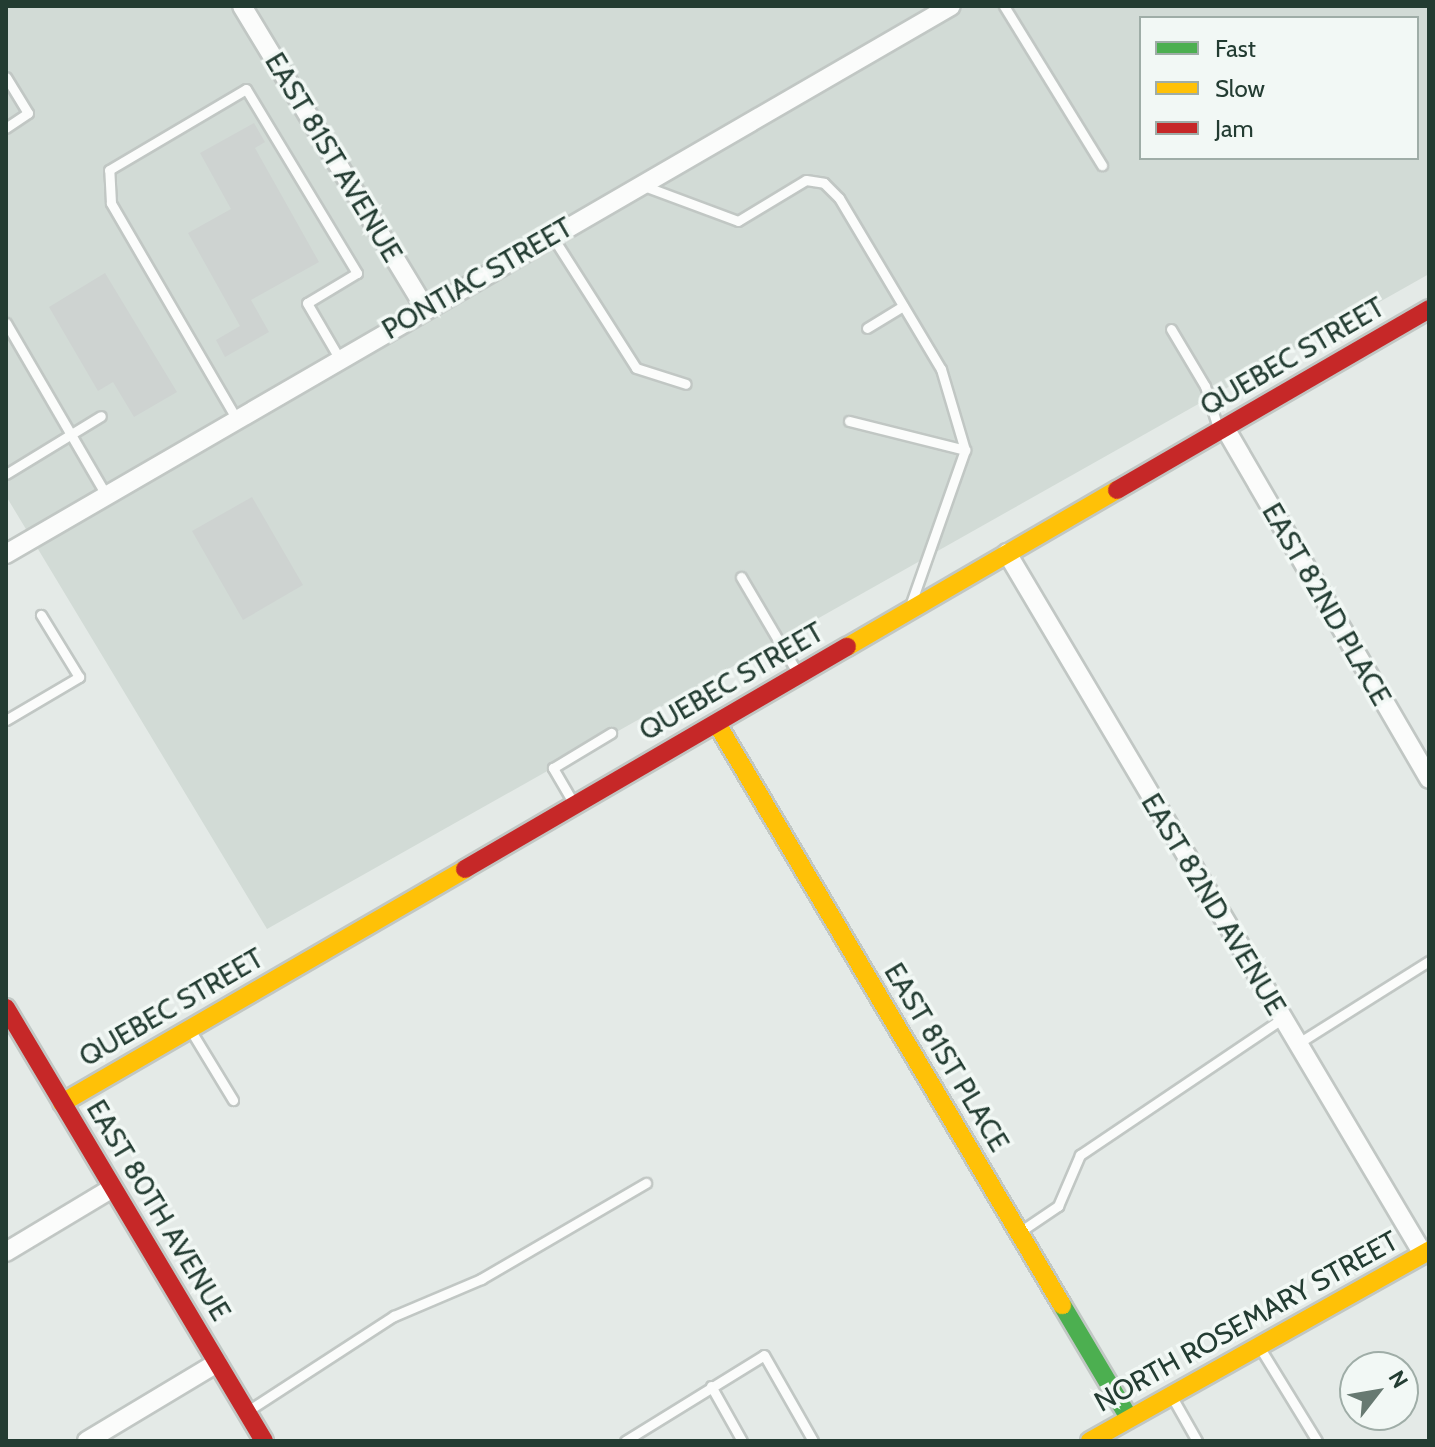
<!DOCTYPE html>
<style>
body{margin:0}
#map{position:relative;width:1435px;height:1447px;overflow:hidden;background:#e4eae7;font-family:Cabin,sans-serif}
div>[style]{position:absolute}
.built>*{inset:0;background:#d2dbd6}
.building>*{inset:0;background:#ced3d1}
.roads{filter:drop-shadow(2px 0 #c1c7c4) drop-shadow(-2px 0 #c1c7c4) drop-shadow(0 2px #c1c7c4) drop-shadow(0 -2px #c1c7c4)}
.lane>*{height:9px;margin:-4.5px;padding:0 4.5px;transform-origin:4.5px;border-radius:4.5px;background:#fbfcfb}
.street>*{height:18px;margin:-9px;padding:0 9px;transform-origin:9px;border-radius:9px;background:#fbfcfb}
.fast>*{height:18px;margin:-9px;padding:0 9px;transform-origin:9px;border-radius:9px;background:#4caf50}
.slow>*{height:18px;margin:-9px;padding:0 9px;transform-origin:9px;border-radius:9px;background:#ffc107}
.jam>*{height:18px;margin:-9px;padding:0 9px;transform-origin:9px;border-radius:9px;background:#c62828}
span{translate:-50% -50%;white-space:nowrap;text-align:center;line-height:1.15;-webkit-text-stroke:7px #f2f8f5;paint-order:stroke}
.street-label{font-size:28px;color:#233c32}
.frame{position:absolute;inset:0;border:8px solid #233c32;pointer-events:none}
.legend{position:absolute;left:1139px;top:16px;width:280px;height:144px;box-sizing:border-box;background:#f2f8f5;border:2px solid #9fada7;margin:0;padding:10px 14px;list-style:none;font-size:24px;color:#233c32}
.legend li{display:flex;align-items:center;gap:16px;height:40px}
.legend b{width:40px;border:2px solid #9fada7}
.north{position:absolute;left:1339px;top:1351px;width:80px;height:80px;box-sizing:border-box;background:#f2f8f5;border:2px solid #9fada7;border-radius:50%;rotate:59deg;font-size:22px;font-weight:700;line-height:32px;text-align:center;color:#233c32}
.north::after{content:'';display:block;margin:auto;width:28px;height:36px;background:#677971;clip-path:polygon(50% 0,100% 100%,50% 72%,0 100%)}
</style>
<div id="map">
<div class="built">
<div style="clip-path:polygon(evenodd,6px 6px,1429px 6px,1429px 274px,267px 929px,6px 496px,6px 6px,1141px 18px,1417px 18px,1417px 158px,1141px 158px,1141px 18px)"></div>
</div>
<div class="building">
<div style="clip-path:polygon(254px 123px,265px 142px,255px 148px,319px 262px,251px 300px,269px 332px,225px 357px,216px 340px,240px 326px,188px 233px,231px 209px,200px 153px)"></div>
<div style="clip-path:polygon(105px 273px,177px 392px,134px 417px,113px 382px,98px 391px,49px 307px)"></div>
<div style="clip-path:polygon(252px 497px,303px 585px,243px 620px,192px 531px)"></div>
</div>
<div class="roads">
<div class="lane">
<div style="left:1004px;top:6px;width:187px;rotate:58.4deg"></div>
<div style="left:6px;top:77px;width:42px;rotate:58.6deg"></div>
<div style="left:28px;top:113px;width:27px;rotate:146deg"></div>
<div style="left:644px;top:186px;width:100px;rotate:20.4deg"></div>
<div style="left:738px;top:221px;width:79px;rotate:-31.1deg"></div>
<div style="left:806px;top:180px;width:18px;rotate:9deg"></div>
<div style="left:824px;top:183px;width:21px;rotate:45deg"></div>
<div style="left:839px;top:198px;width:199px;rotate:59.2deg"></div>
<div style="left:941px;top:369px;width:84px;rotate:73.5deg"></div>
<div style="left:965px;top:450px;width:162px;rotate:109.4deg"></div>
<div style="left:552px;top:236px;width:156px;rotate:57.5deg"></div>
<div style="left:636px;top:368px;width:52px;rotate:17.7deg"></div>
<div style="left:6px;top:323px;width:199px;rotate:59.8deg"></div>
<div style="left:867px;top:328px;width:42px;rotate:-31.4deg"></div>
<div style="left:1171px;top:329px;width:66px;rotate:59.2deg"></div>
<div style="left:1205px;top:386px;width:44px;rotate:72.8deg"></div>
<div style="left:236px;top:418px;width:249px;rotate:-120.2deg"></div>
<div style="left:111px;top:203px;width:33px;rotate:-93deg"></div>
<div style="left:109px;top:170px;width:159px;rotate:-30.6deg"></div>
<div style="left:246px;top:89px;width:215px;rotate:58.9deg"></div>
<div style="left:357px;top:273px;width:58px;rotate:149deg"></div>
<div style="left:307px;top:303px;width:64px;rotate:59.8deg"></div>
<div style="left:849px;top:421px;width:120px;rotate:14deg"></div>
<div style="left:6px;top:474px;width:111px;rotate:-31.4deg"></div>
<div style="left:741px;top:577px;width:110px;rotate:59.5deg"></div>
<div style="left:6px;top:720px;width:85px;rotate:-30.5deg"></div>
<div style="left:79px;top:677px;width:73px;rotate:-121.5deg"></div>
<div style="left:574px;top:804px;width:42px;rotate:-120.3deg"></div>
<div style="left:553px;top:768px;width:68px;rotate:-31.1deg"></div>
<div style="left:191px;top:1031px;width:81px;rotate:58.7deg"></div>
<div style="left:1297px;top:1044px;width:156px;rotate:-32.2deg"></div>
<div style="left:1021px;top:1231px;width:45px;rotate:-34deg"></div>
<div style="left:1058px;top:1206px;width:56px;rotate:-66.7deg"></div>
<div style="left:1080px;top:1155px;width:244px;rotate:-34deg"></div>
<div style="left:1260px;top:1348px;width:109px;rotate:58.5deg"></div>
<div style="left:711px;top:1386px;width:63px;rotate:60.6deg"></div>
<div style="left:1172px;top:1397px;width:51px;rotate:60.4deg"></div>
<div style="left:249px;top:1410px;width:173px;rotate:-33deg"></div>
<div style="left:394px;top:1316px;width:95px;rotate:-23deg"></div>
<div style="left:481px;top:1279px;width:191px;rotate:-30.2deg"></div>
<div style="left:625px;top:1441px;width:163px;rotate:-31.7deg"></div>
<div style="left:764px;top:1355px;width:99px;rotate:60.3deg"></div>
</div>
<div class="street">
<div style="left:242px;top:6px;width:353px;rotate:58.8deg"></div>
<div style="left:1225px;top:428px;width:406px;rotate:59.8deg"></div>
<div style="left:1007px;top:553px;width:815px;rotate:59.31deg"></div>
<div style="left:6px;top:554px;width:1092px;rotate:-30.11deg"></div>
<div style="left:6px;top:1252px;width:122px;rotate:-31deg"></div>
<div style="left:87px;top:1441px;width:152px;rotate:-31deg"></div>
</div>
<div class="fast">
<div style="left:1062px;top:1305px;width:131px;rotate:59.3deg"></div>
</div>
<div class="slow">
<div style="left:847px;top:647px;width:312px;rotate:-30.2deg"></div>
<div style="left:717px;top:724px;width:676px;rotate:59.3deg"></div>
<div style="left:62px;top:1103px;width:466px;rotate:-30.1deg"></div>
<div style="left:1090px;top:1441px;width:389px;rotate:-29.3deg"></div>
</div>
<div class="jam">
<div style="left:1117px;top:490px;width:361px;rotate:-30.1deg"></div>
<div style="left:465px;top:869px;width:442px;rotate:-30.2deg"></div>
<div style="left:6px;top:1008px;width:504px;rotate:59.21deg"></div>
</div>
</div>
<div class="street-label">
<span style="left:334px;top:157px;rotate:59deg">EAST 81ST AVENUE</span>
<span style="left:477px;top:278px;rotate:-30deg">PONTIAC STREET</span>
<span style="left:1292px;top:356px;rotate:-30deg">QUEBEC STREET</span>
<span style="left:1327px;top:604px;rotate:60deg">EAST 82ND PLACE</span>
<span style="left:731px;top:681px;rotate:-30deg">QUEBEC STREET</span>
<span style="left:1214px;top:904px;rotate:59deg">EAST 82ND AVENUE</span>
<span style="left:171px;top:1007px;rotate:-30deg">QUEBEC STREET</span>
<span style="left:947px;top:1057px;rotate:59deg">EAST 81ST PLACE</span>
<span style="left:159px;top:1210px;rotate:59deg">EAST 80TH AVENUE</span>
<span style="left:1246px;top:1321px;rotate:-29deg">NORTH ROSEMARY STREET</span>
</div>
<div class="frame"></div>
<ul class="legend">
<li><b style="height:10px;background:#4caf50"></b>Fast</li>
<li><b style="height:10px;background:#ffc107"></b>Slow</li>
<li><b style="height:10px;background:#c62828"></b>Jam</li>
</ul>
<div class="north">N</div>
</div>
